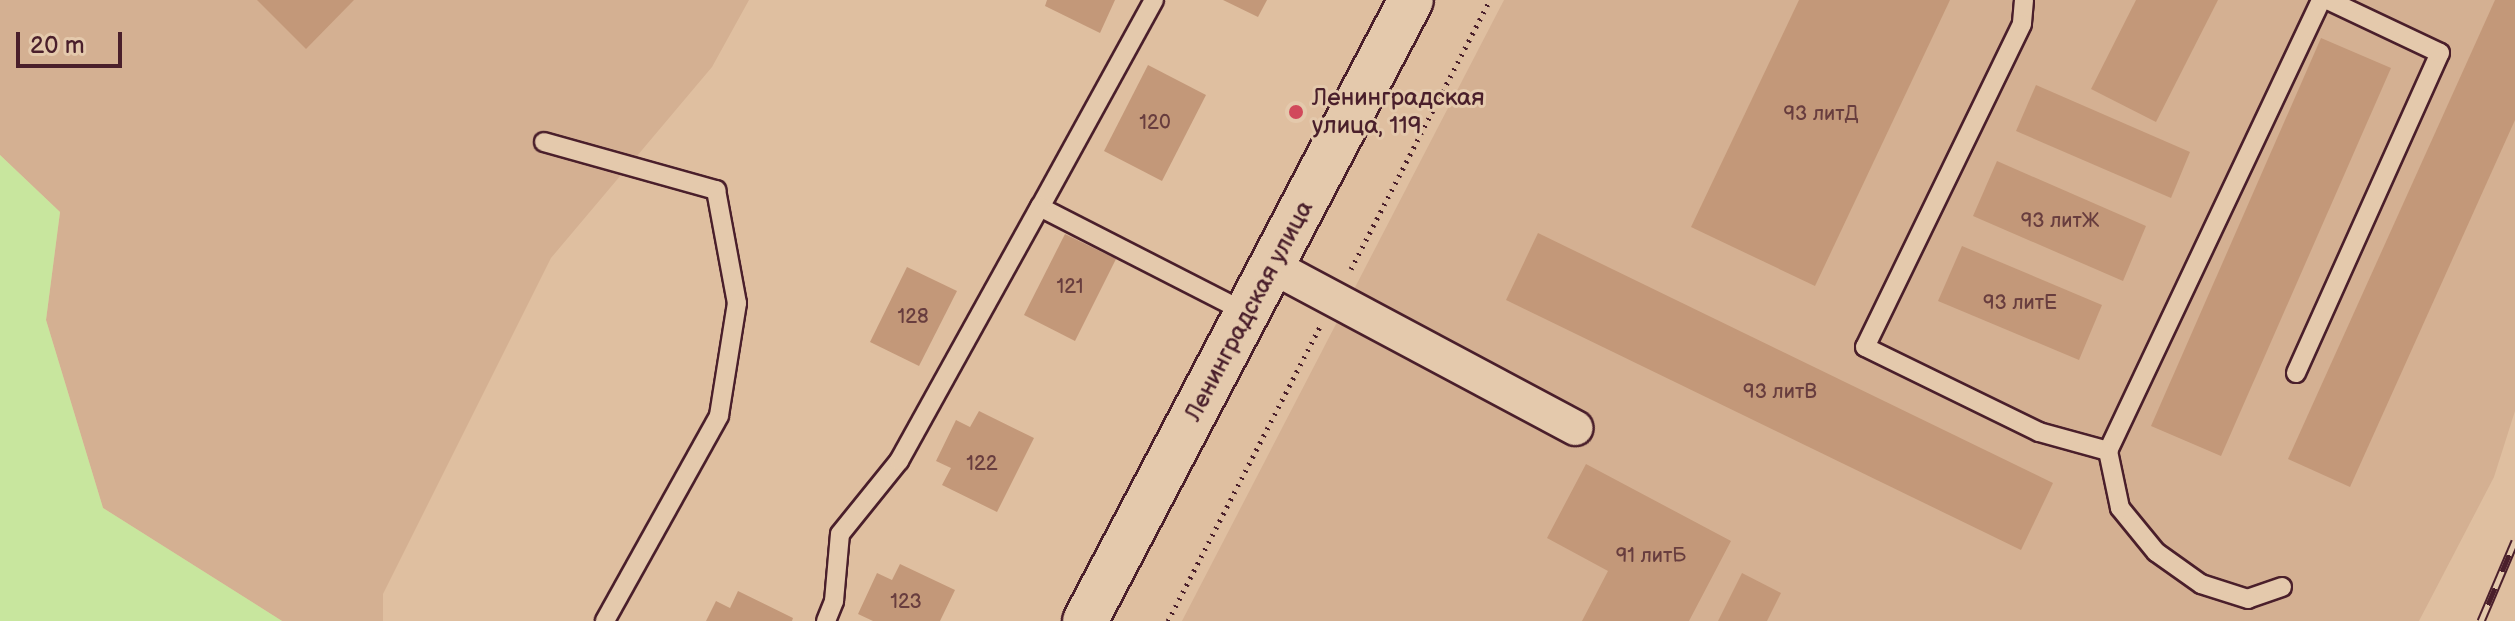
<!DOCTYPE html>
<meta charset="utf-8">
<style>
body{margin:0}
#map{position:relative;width:2515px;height:621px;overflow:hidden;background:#dfbfa0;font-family:"Balsamiq Sans",sans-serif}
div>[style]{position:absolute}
.built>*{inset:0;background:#d4b092}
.green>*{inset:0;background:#c8e69e}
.building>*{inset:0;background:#c39879}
.path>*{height:5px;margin-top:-2.5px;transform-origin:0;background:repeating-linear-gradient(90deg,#4a1f2b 0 2px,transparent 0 8px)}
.roads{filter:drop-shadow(2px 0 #4a1f2b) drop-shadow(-2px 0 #4a1f2b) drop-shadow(0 2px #4a1f2b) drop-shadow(0 -2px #4a1f2b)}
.lane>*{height:18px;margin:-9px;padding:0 9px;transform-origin:9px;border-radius:9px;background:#e4c9ac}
.street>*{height:34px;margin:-17px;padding:0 17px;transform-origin:17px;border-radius:17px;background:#e4c9ac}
.secondary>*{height:44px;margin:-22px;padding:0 22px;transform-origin:22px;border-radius:22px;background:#e4c9ac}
.rail>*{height:9px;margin-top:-4.5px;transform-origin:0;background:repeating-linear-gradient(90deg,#e4c9ac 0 18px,#4a1f2b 0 36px);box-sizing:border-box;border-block:2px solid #4a1f2b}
.dots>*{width:22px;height:22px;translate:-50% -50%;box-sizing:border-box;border:4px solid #e4c9ac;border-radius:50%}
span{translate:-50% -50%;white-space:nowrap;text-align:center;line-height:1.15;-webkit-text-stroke:6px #e4c9ac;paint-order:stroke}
.number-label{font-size:20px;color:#683d3e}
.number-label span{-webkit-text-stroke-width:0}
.poi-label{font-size:24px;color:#4a1f2b}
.left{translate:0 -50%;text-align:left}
.street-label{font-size:24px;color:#4a1f2b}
.scale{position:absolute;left:16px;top:32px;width:106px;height:36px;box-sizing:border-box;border:4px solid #4a1f2b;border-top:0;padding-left:10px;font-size:24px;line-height:28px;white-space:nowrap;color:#4a1f2b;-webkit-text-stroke:6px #e4c9ac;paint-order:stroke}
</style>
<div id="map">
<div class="built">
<div style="clip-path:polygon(0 0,749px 0,712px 67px,551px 258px,383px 594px,383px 621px,282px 621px,103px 508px,46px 320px,60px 212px,0 155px)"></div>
<div style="clip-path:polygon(1504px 0,2515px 0,2515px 411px,2494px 477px,2419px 621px,1182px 621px)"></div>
</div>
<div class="green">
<div style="clip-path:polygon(0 155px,60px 212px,46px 320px,103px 508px,282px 621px,0 621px)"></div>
</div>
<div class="building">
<div style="clip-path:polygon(257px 0,354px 0,306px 49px)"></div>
<div style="clip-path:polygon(1047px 0,1115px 0,1100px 33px,1045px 6px)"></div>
<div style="clip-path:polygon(1223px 0,1267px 0,1258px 17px)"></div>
<div style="clip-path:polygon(1799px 0,1950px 0,1815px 286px,1691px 227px)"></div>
<div style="clip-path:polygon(2136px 0,2218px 0,2156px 122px,2091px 89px)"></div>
<div style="clip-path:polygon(2495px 0,2515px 0,2515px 120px,2350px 487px,2288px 459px)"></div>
<div style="clip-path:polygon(2321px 38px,2391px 68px,2221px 456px,2151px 426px)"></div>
<div style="clip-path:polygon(1148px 65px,1206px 95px,1162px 181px,1104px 151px)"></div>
<div style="clip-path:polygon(2036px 85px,2190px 152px,2171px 198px,2016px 131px)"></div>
<div style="clip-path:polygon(1997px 161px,2146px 226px,2123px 281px,1973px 216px)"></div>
<div style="clip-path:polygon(1538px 233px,2053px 483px,2021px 550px,1506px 300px)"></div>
<div style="clip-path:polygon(1065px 234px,1116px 259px,1075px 341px,1024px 315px)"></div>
<div style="clip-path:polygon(1962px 246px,2102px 305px,2079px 360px,1938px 301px)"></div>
<div style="clip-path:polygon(907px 267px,957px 291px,919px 366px,870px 342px)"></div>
<div style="clip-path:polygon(979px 411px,1034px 438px,997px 512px,942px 485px,951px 468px,936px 461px,956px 420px,970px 427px)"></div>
<div style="clip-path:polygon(1586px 464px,1731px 541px,1689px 621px,1582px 621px,1608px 571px,1547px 538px)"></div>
<div style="clip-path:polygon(900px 564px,955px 590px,940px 621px,873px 621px,858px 614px,877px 573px,892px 580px)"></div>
<div style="clip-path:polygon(1742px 573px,1781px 593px,1767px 621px,1718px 621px)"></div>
<div style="clip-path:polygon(738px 591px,793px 618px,792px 621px,706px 621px,716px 601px,730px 608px)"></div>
</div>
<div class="path">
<div style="left:1351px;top:269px;width:303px;rotate:-62.7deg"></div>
<div style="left:1168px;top:621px;width:331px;rotate:-62.7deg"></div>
</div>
<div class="roads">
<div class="lane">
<div style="left:1154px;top:0;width:236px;rotate:118.8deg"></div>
<div style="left:1040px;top:207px;width:233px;rotate:27.1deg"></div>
<div style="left:2024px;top:0;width:24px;rotate:95deg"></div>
<div style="left:2022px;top:24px;width:359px;rotate:115.9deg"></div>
<div style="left:1865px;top:347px;width:194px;rotate:26deg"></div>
<div style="left:2039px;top:432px;width:72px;rotate:15.4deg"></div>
<div style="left:544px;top:142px;width:179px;rotate:15.6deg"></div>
<div style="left:716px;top:190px;width:115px;rotate:79.5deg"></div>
<div style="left:737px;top:303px;width:114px;rotate:99.1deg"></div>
<div style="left:719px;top:416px;width:235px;rotate:119.1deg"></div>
<div style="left:2296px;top:373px;width:351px;rotate:-65.8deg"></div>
<div style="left:2440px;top:53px;width:124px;rotate:-154.7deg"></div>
<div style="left:2282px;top:587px;width:36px;rotate:161deg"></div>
<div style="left:2248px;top:599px;width:49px;rotate:-162.3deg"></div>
<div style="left:2201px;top:584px;width:55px;rotate:-144.6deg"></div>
<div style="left:2156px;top:552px;width:57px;rotate:-129.3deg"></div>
<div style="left:2120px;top:508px;width:58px;rotate:-101.9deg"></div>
<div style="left:2108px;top:451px;width:499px;rotate:-64.7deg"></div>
<div style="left:826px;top:621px;width:22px;rotate:-68deg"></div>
<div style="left:834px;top:601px;width:67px;rotate:-84.9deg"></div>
<div style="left:840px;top:534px;width:94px;rotate:-51.1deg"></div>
<div style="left:899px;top:461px;width:291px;rotate:-61deg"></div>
</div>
<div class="street">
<div style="left:1272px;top:266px;width:344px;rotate:28.1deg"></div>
</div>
<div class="secondary">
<div style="left:1085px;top:621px;width:701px;rotate:-62.3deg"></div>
</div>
</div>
<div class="rail">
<div style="left:2481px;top:621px;width:87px;rotate:-67deg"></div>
</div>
<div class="dots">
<div style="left:1296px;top:112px;background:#d1495b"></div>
</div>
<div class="number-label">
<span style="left:1821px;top:114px">93 литД</span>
<span style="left:1155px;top:123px">120</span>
<span style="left:2060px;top:221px">93 литЖ</span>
<span style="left:1070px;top:287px">121</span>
<span style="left:2020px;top:303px">93 литЕ</span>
<span style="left:913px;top:317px">128</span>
<span style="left:1780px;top:392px">93 литВ</span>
<span style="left:982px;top:464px">122</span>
<span style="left:1651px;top:556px">91 литБ</span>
<span style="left:906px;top:602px">123</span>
</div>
<div class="poi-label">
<span class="left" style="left:1312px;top:112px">Ленинградская<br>улица, 119</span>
</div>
<div class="street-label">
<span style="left:1249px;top:311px;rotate:-62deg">Ленинградская улица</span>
</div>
<div class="scale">20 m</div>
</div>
